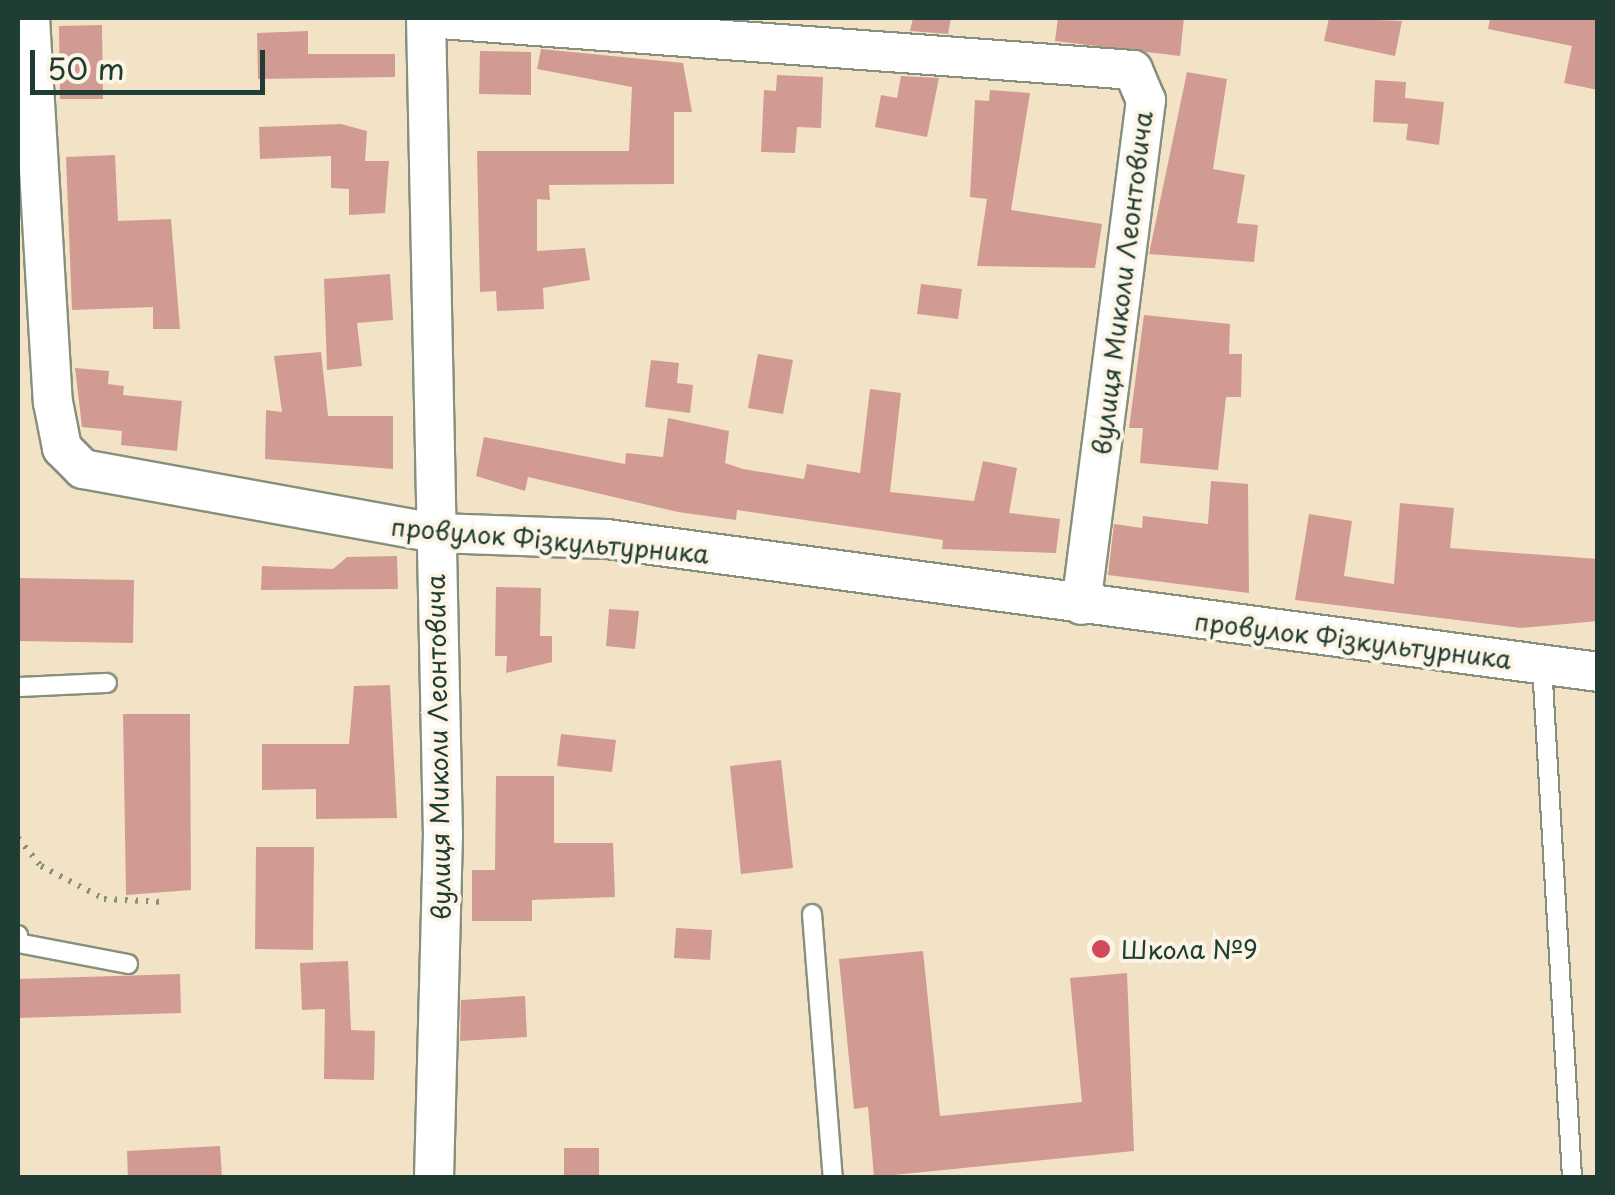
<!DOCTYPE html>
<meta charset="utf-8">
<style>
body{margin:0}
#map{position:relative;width:1615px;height:1195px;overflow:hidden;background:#f2e3c6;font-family:"Playpen Sans",sans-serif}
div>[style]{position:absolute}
.building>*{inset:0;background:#d19b93}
.path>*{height:6px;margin-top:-3px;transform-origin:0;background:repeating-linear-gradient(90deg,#88907d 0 2.5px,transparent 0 10.5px)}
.roads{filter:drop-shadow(2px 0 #88907d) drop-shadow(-2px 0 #88907d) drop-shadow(0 2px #88907d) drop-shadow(0 -2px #88907d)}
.service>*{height:18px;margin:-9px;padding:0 9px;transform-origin:9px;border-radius:9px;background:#fff}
.minor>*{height:38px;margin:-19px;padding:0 19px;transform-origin:19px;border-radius:19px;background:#fff}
.dots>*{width:28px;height:28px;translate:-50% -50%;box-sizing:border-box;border:5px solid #fcf5e5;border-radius:50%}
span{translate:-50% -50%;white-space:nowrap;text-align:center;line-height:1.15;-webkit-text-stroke:8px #fcf5e5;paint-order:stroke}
.street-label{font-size:25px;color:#1f3d34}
.poi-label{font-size:25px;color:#1f3d34}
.left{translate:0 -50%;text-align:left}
.frame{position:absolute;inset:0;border:20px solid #1f3d34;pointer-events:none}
.scale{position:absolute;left:30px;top:50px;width:235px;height:45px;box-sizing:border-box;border:5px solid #1f3d34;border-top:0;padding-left:12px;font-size:30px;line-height:35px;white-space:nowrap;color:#1f3d34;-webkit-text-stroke:8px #fcf5e5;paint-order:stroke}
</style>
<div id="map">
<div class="building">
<div style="clip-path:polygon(913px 18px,951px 18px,948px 34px,910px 31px)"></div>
<div style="clip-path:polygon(1058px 18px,1184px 18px,1180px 56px,1055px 41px)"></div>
<div style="clip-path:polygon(1329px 18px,1402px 21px,1395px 56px,1324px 41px)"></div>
<div style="clip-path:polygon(1490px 18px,1598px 18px,1598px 90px,1564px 83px,1572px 46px,1488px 29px)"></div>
<div style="clip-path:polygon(102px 25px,103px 99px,60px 99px,59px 26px)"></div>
<div style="clip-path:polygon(308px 31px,308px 54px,395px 54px,395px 77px,258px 79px,257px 33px)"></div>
<div style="clip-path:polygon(541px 49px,683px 63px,692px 112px,674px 112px,674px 184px,549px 185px,550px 200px,537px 199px,537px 251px,585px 248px,590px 280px,543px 288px,544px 309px,497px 311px,496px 291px,480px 292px,477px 151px,629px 151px,632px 87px,537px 69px)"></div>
<div style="clip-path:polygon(480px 51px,531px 52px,531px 95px,479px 94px)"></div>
<div style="clip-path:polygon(1187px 72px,1227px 79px,1213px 169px,1245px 175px,1237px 223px,1258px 225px,1254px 262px,1149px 254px)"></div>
<div style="clip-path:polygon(777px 75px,823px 77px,821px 128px,797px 127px,795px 153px,761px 152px,764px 90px,776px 91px)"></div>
<div style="clip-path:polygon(901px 76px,939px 78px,927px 137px,875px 127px,881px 95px,897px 98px)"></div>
<div style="clip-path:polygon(1375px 80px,1406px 82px,1405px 98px,1444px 102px,1439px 145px,1406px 140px,1408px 124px,1373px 122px)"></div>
<div style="clip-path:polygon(990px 90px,1030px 93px,1011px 210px,1102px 224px,1095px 268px,977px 266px,987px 199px,970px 197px,975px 100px,989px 101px)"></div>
<div style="clip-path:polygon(341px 124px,367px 131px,365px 161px,389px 161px,385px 213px,349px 215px,349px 189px,331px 188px,331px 156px,260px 159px,259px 127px)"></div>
<div style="clip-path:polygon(115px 155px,118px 221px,171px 219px,180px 329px,153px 329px,153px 307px,72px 310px,66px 157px)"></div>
<div style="clip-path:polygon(390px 274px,393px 320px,357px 323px,362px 366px,327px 370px,324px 279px)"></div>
<div style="clip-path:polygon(921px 284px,962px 289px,958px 319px,917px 314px)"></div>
<div style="clip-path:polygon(1144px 315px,1230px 324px,1229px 354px,1242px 354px,1241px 397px,1226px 397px,1218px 470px,1140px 463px,1143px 428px,1129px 428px)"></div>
<div style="clip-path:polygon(321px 352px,328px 416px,393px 416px,393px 469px,265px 459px,266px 410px,282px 412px,274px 356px)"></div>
<div style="clip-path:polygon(758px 354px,793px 360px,783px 414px,748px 408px)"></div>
<div style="clip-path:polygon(651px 360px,679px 363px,677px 383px,693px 385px,690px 413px,645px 407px)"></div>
<div style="clip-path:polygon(75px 368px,109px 371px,108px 384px,124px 386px,123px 395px,182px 401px,177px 451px,121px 445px,122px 431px,82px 427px)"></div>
<div style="clip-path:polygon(870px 389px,901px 393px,890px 492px,974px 501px,983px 461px,1017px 468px,1009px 513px,1060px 519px,1056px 553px,942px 549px,943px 540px,737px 510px,736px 520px,678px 512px,528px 477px,525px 491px,476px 476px,484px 437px,625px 464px,626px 453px,663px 457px,668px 418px,729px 431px,725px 463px,743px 469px,804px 479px,807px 464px,860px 473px)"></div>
<div style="clip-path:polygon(1211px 481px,1248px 484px,1249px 593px,1108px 575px,1114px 524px,1142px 528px,1143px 516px,1208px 524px)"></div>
<div style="clip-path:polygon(1400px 503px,1454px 508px,1450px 548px,1598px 559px,1598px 621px,1521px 628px,1295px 600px,1309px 514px,1352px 521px,1344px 576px,1394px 584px)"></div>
<div style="clip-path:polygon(397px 556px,398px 589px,261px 590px,262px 566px,333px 569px,347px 557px)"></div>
<div style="clip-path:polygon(18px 578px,134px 580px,133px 643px,18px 641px)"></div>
<div style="clip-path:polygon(496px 587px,541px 588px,540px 636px,552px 636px,552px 662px,506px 673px,507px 656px,495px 656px)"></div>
<div style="clip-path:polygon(609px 609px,639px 611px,635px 649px,606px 646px)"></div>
<div style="clip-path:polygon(390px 685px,397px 818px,316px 819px,316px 789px,262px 790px,262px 744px,349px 744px,354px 686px)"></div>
<div style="clip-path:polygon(123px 714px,190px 714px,191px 890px,126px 895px)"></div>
<div style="clip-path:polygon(561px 734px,616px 740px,612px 772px,557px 766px)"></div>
<div style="clip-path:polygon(781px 760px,793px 868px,741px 874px,730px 766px)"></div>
<div style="clip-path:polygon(496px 776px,554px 776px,554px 843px,613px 843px,615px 897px,532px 900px,532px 921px,472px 921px,472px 870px,495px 870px)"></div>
<div style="clip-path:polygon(256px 847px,314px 847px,313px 950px,255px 949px)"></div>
<div style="clip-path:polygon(676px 928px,712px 930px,710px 960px,674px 958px)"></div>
<div style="clip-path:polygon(923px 951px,940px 1116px,1082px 1102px,1070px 978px,1127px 973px,1134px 1151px,874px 1177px,868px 1107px,854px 1109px,839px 959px)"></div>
<div style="clip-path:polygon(348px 961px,351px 1030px,375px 1031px,374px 1080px,324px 1079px,325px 1009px,302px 1010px,300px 963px)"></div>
<div style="clip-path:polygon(180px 974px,181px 1013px,18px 1018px,18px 979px)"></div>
<div style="clip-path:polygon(525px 996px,527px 1037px,460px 1041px,461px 1000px)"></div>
<div style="clip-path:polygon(220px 1146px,222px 1178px,128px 1178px,127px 1151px)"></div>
<div style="clip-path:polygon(564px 1148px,599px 1148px,599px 1178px,564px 1178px)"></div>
</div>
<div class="path">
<div style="left:18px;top:838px;width:36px;rotate:51deg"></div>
<div style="left:41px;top:866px;width:71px;rotate:27.6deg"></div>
<div style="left:104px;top:899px;width:60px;rotate:2.9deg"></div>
</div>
<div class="roads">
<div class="service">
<div style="left:1542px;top:665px;width:514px;rotate:86.65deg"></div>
<div style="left:18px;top:687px;width:89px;rotate:-2.6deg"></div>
<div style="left:812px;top:914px;width:265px;rotate:85.5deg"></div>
<div style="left:18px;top:935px;width:8px;rotate:90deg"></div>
<div style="left:18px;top:943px;width:112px;rotate:10.8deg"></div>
</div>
<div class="minor">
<div style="left:30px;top:18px;width:385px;rotate:86.6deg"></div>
<div style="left:53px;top:402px;width:47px;rotate:78.9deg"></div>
<div style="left:62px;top:448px;width:30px;rotate:45deg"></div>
<div style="left:83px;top:469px;width:358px;rotate:10.3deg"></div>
<div style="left:435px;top:533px;width:172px;rotate:2deg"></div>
<div style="left:607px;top:539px;width:1000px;rotate:7.64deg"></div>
<div style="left:426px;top:18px;width:816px;rotate:88.81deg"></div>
<div style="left:443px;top:834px;width:344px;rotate:91.5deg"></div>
<div style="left:427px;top:18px;width:708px;rotate:4.21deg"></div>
<div style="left:1133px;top:70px;width:33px;rotate:67deg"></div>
<div style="left:1146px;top:100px;width:509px;rotate:97.33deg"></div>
</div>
</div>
<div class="dots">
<div style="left:1101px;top:949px;background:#d1495b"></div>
</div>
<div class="street-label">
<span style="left:1122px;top:283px;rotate:-83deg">вулиця Миколи Леонтовича</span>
<span style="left:550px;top:540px;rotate:5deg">провулок Фізкультурника</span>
<span style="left:1353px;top:640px;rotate:7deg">провулок Фізкультурника</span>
<span style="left:438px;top:747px;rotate:-91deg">вулиця Миколи Леонтовича</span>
</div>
<div class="poi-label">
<span class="left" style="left:1121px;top:949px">Школа №9</span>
</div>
<div class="frame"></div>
<div class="scale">50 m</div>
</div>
